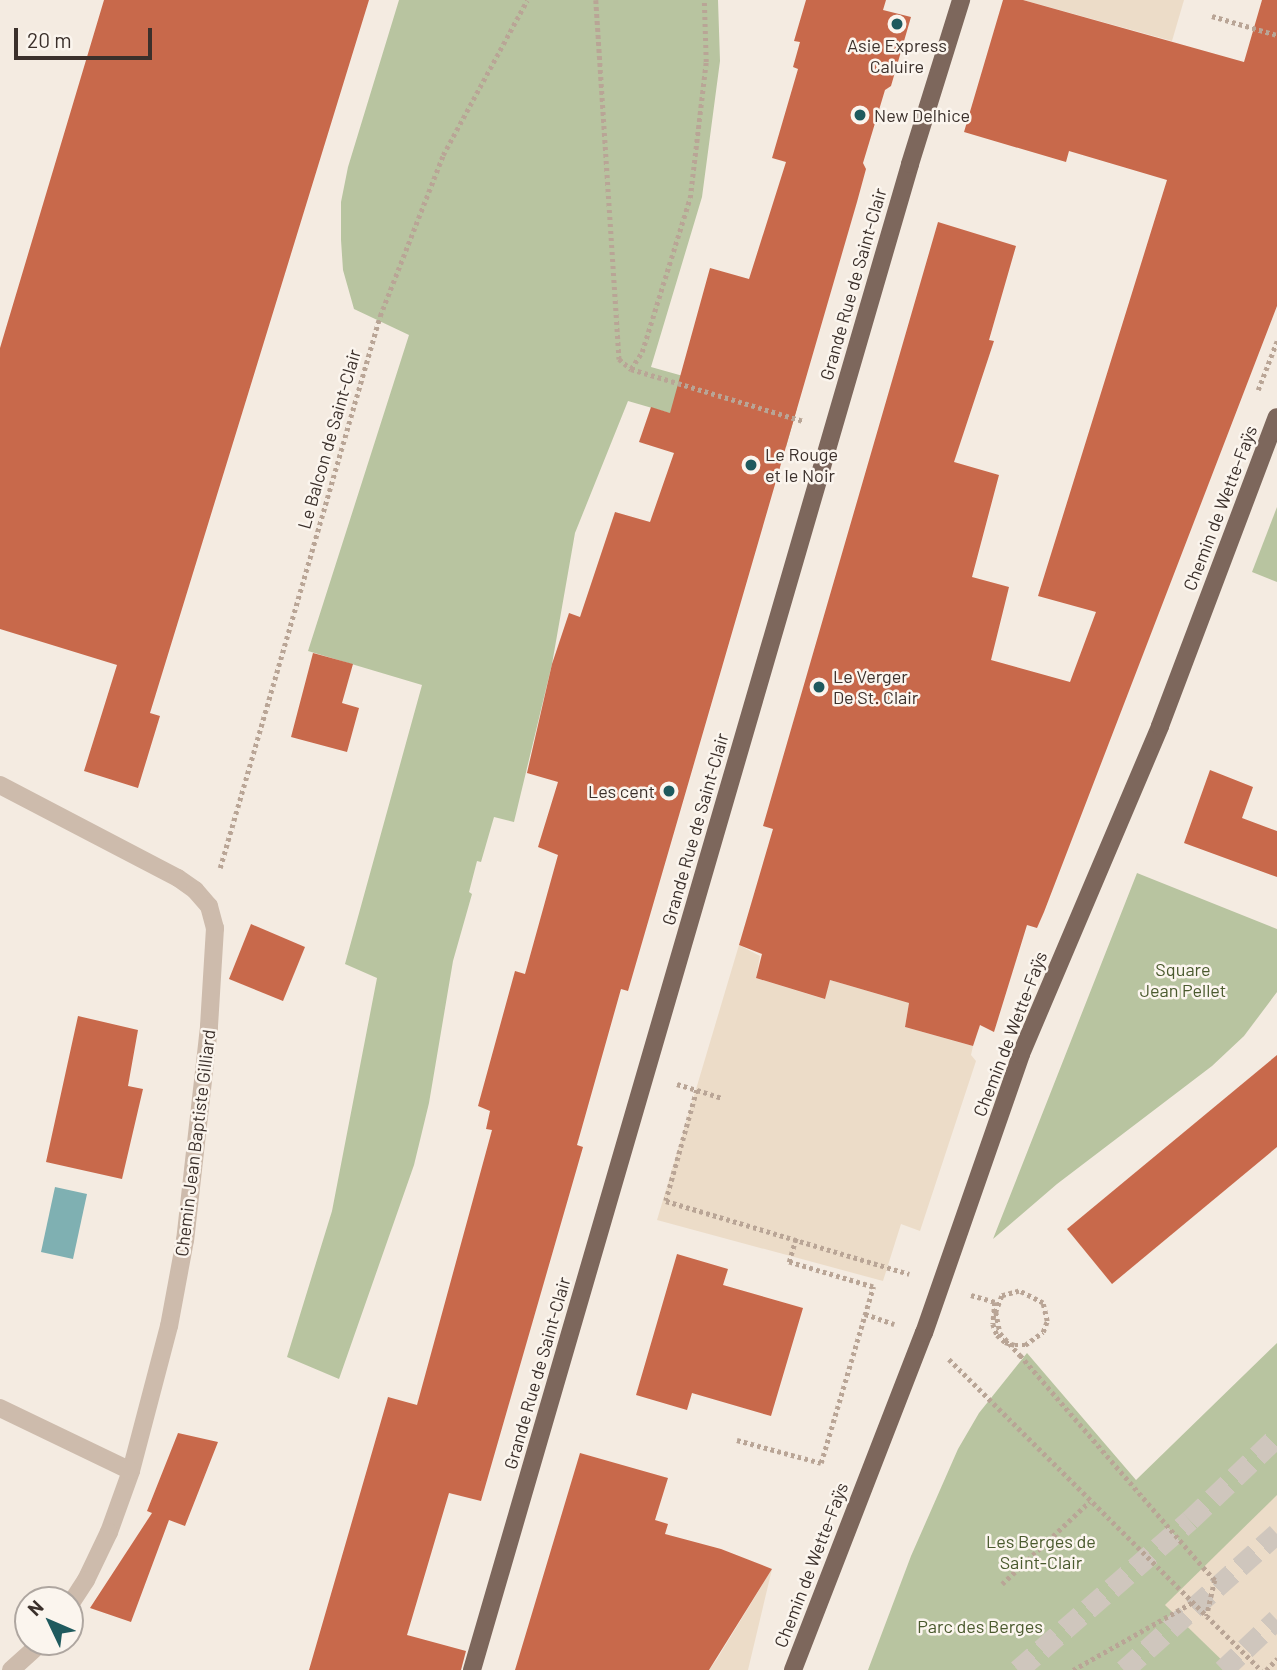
<!DOCTYPE html>
<meta charset="utf-8">
<style>
body{margin:0}
#map{position:relative;width:1277px;height:1670px;overflow:hidden;background:#f4ebe1;font-family:Barlow,sans-serif}
div>[style]{position:absolute}
.green>*{inset:0;background:#b8c4a0}
.plaza>*{inset:0;background:#ecdcc8}
.water>*{inset:0;background:#7fb0b2}
.building>*{inset:0;background:#c8694b}
.highway-tunnel>*{height:21px;margin-top:-10.5px;transform-origin:0;background:repeating-linear-gradient(90deg,#cfc6bd 0 21px,transparent 0 31px)}
.path>*{height:4.5px;margin-top:-2.25px;transform-origin:0;background:repeating-linear-gradient(90deg,#b9a596 0 3.5px,transparent 0 7px)}
.minor>*{height:18px;margin:-9px;padding:0 9px;transform-origin:9px;border-radius:9px;background:#cdbbac}
.major>*{height:18px;margin:-9px;padding:0 9px;transform-origin:9px;border-radius:9px;background:#7d675c}
.dots>*{width:19px;height:19px;translate:-50% -50%;box-sizing:border-box;border:4px solid #fbf5ee;border-radius:50%}
span{translate:-50% -50%;white-space:nowrap;text-align:center;line-height:1.15;-webkit-text-stroke:5px #fbf5ee;paint-order:stroke}
.poi-label{font-size:18px;color:#3b302b}
.left{translate:0 -50%;text-align:left}
.right{translate:-100% -50%;text-align:right}
.street-label{font-size:18px;color:#3b302b}
.park-label{font-size:18px;color:#4a5a2e}
.north{position:absolute;left:14px;top:1586px;width:70px;height:70px;box-sizing:border-box;background:#fbf5ee;border:2px solid #aea6a0;border-radius:50%;rotate:314deg;font-size:19px;font-weight:700;line-height:28px;text-align:center;color:#3b302b}
.north::after{content:'';display:block;margin:auto;width:24px;height:32px;background:#1f5a5e;clip-path:polygon(50% 0,100% 100%,50% 72%,0 100%)}
.scale{position:absolute;left:14px;top:28px;width:138px;height:32px;box-sizing:border-box;border:4px solid #3b302b;border-top:0;padding-left:9px;font-size:21px;line-height:24px;white-space:nowrap;color:#3b302b;-webkit-text-stroke:5px #fbf5ee;paint-order:stroke}
</style>
<div id="map">
<div class="green">
<div style="clip-path:polygon(399px 0,718px 0,720px 61px,702px 197px,651px 367px,797px 408px,786px 447px,628px 401px,575px 533px,552px 664px,514px 822px,494px 817px,481px 862px,477px 861px,469px 892px,472px 894px,453px 961px,429px 1103px,414px 1165px,339px 1379px,287px 1357px,332px 1211px,377px 978px,345px 964px,422px 685px,308px 651px,409px 335px,354px 309px,343px 270px,341px 240px,341px 202px,348px 167px)"></div>
<div style="clip-path:polygon(1277px 507px,1277px 582px,1252px 572px)"></div>
<div style="clip-path:polygon(1137px 873px,1277px 929px,1277px 992px,1244px 1036px,1212px 1066px,1057px 1184px,993px 1239px)"></div>
<div style="clip-path:polygon(1277px 1343px,1277px 1670px,868px 1670px,911px 1556px,958px 1449px,979px 1413px,1027px 1353px,1136px 1480px)"></div>
</div>
<div class="plaza">
<div style="clip-path:polygon(1023px 0,1184px 0,1172px 41px)"></div>
<div style="clip-path:polygon(739px 945px,760px 956px,756px 978px,824px 999px,830px 980px,909px 1003px,905px 1027px,973px 1046px,971px 1055px,976px 1061px,920px 1231px,901px 1224px,883px 1281px,657px 1220px)"></div>
<div style="clip-path:polygon(1277px 1495px,1277px 1670px,1232px 1670px,1165px 1605px)"></div>
<div style="clip-path:polygon(772px 1569px,748px 1670px,709px 1670px,717px 1659px)"></div>
</div>
<div class="water">
<div style="clip-path:polygon(55px 1187px,87px 1194px,73px 1259px,41px 1252px)"></div>
</div>
<div class="building">
<div style="clip-path:polygon(104px 0,369px 0,150px 713px,160px 716px,138px 788px,84px 771px,117px 665px,0 629px,0 348px)"></div>
<div style="clip-path:polygon(806px 0,886px 0,883px 10px,911px 17px,891px 86px,885px 90px,863px 163px,866px 169px,857px 202px,628px 991px,621px 989px,577px 1145px,583px 1147px,481px 1501px,449px 1493px,407px 1635px,466px 1651px,461px 1670px,309px 1670px,388px 1397px,417px 1405px,492px 1130px,486px 1129px,490px 1111px,478px 1106px,515px 971px,525px 974px,558px 855px,538px 847px,558px 782px,527px 773px,552px 664px,569px 613px,580px 617px,615px 512px,650px 522px,674px 453px,639px 442px,651px 407px,670px 413px,710px 268px,749px 279px,786px 162px,772px 158px,798px 69px,793px 67px,800px 42px,794px 41px)"></div>
<div style="clip-path:polygon(1003px 0,1023px 0,1244px 62px,1262px 0,1277px 0,1277px 306px,1044px 912px,1037px 928px,1027px 925px,994px 1032px,980px 1025px,973px 1046px,905px 1027px,909px 1003px,830px 980px,825px 999px,756px 978px,762px 954px,739px 945px,773px 829px,763px 826px,938px 222px,1016px 246px,989px 340px,994px 341px,954px 462px,999px 475px,972px 577px,1009px 587px,991px 660px,1070px 682px,1096px 612px,1038px 596px,1167px 180px,1069px 151px,1066px 162px,964px 132px)"></div>
<div style="clip-path:polygon(313px 653px,353px 664px,342px 703px,359px 708px,347px 752px,291px 737px)"></div>
<div style="clip-path:polygon(1210px 770px,1253px 787px,1242px 818px,1277px 831px,1277px 877px,1184px 843px)"></div>
<div style="clip-path:polygon(251px 924px,305px 947px,283px 1001px,229px 979px)"></div>
<div style="clip-path:polygon(78px 1016px,138px 1030px,128px 1086px,143px 1089px,122px 1179px,46px 1162px)"></div>
<div style="clip-path:polygon(1277px 1055px,1277px 1147px,1112px 1284px,1067px 1229px)"></div>
<div style="clip-path:polygon(677px 1254px,728px 1269px,723px 1285px,803px 1308px,771px 1416px,692px 1393px,687px 1410px,636px 1395px)"></div>
<div style="clip-path:polygon(178px 1433px,218px 1442px,185px 1526px,169px 1520px,131px 1622px,90px 1608px,152px 1513px,147px 1511px)"></div>
<div style="clip-path:polygon(580px 1453px,668px 1478px,655px 1520px,668px 1524px,665px 1534px,721px 1549px,772px 1569px,709px 1670px,515px 1670px)"></div>
</div>
<div class="highway-tunnel">
<div style="left:1018px;top:1670px;width:228px;rotate:-41.1deg"></div>
<div style="left:1190px;top:1520px;width:120px;rotate:-43.7deg"></div>
<div style="left:1124px;top:1670px;width:205px;rotate:-41.8deg"></div>
<div style="left:1223px;top:1670px;width:74px;rotate:-43.4deg"></div>
</div>
<div class="path">
<div style="left:596px;top:0;width:360px;rotate:86.3deg"></div>
<div style="left:619px;top:359px;width:16px;rotate:40deg"></div>
<div style="left:631px;top:369px;width:180px;rotate:16.8deg"></div>
<div style="left:1212px;top:16px;width:68px;rotate:16.3deg"></div>
<div style="left:631px;top:369px;width:20px;rotate:-57deg"></div>
<div style="left:642px;top:352px;width:161px;rotate:-72.7deg"></div>
<div style="left:690px;top:198px;width:137px;rotate:-83.3deg"></div>
<div style="left:706px;top:62px;width:62px;rotate:-91.8deg"></div>
<div style="left:1258px;top:390px;width:53px;rotate:-68.8deg"></div>
<div style="left:220px;top:868px;width:575px;rotate:-73.84deg"></div>
<div style="left:380px;top:316px;width:173px;rotate:-68.6deg"></div>
<div style="left:443px;top:155px;width:176px;rotate:-61.5deg"></div>
<div style="left:677px;top:1084px;width:21px;rotate:17deg"></div>
<div style="left:697px;top:1090px;width:115px;rotate:105.6deg"></div>
<div style="left:666px;top:1201px;width:254px;rotate:16.7deg"></div>
<div style="left:697px;top:1090px;width:25px;rotate:18deg"></div>
<div style="left:971px;top:1295px;width:25px;rotate:16deg"></div>
<div style="left:995px;top:1302px;width:22px;rotate:95deg"></div>
<div style="left:993px;top:1324px;width:12px;rotate:70deg"></div>
<div style="left:997px;top:1335px;width:11px;rotate:41deg"></div>
<div style="left:1005px;top:1342px;width:10px;rotate:17deg"></div>
<div style="left:1015px;top:1345px;width:10px"></div>
<div style="left:1025px;top:1345px;width:22px;rotate:-36deg"></div>
<div style="left:1043px;top:1332px;width:12px;rotate:-70deg"></div>
<div style="left:1047px;top:1321px;width:18px;rotate:-103deg"></div>
<div style="left:1043px;top:1303px;width:27px;rotate:-153deg"></div>
<div style="left:1019px;top:1291px;width:18px;rotate:164deg"></div>
<div style="left:1002px;top:1296px;width:17px;rotate:111deg"></div>
<div style="left:996px;top:1312px;width:21px;rotate:79deg"></div>
<div style="left:1000px;top:1333px;width:30px;rotate:48deg"></div>
<div style="left:1020px;top:1355px;width:280px;rotate:49.2deg"></div>
<div style="left:1203px;top:1567px;width:18px;rotate:47deg"></div>
<div style="left:1215px;top:1580px;width:37px;rotate:103deg"></div>
<div style="left:865px;top:1314px;width:31px;rotate:19deg"></div>
<div style="left:949px;top:1359px;width:441px;rotate:44.9deg"></div>
<div style="left:737px;top:1440px;width:87px;rotate:15.3deg"></div>
<div style="left:821px;top:1463px;width:184px;rotate:-73.5deg"></div>
<div style="left:873px;top:1287px;width:88px;rotate:-163.4deg"></div>
<div style="left:789px;top:1262px;width:25px;rotate:-74deg"></div>
<div style="left:1002px;top:1584px;width:120px;rotate:-43.3deg"></div>
<div style="left:1073px;top:1670px;width:138px;rotate:-29.5deg"></div>
<div style="left:1266px;top:1670px;width:16px;rotate:-45deg"></div>
</div>
<div class="minor">
<div style="left:0;top:785px;width:201px;rotate:27.6deg"></div>
<div style="left:178px;top:878px;width:21px;rotate:35deg"></div>
<div style="left:195px;top:890px;width:21px;rotate:49deg"></div>
<div style="left:209px;top:906px;width:23px;rotate:75deg"></div>
<div style="left:215px;top:928px;width:99px;rotate:93.5deg"></div>
<div style="left:209px;top:1027px;width:214px;rotate:96.4deg"></div>
<div style="left:185px;top:1240px;width:87px;rotate:100.5deg"></div>
<div style="left:169px;top:1326px;width:150px;rotate:104.7deg"></div>
<div style="left:131px;top:1471px;width:65px;rotate:109.8deg"></div>
<div style="left:109px;top:1532px;width:53px;rotate:115.6deg"></div>
<div style="left:86px;top:1580px;width:30px;rotate:123deg"></div>
<div style="left:0;top:1408px;width:145px;rotate:25.7deg"></div>
<div style="left:11px;top:1670px;width:42px;rotate:-42.1deg"></div>
</div>
<div class="major">
<div style="left:472px;top:1670px;width:1568px;rotate:-73.78deg"></div>
<div style="left:910px;top:164px;width:172px;rotate:-72.7deg"></div>
<div style="left:793px;top:1670px;width:362px;rotate:-68.8deg"></div>
<div style="left:924px;top:1333px;width:295px;rotate:-70.8deg"></div>
<div style="left:1021px;top:1054px;width:356px;rotate:-67deg"></div>
<div style="left:1160px;top:726px;width:330px;rotate:-69.3deg"></div>
</div>
<div class="dots">
<div style="left:897px;top:24px;background:#1f5a5e"></div>
<div style="left:860px;top:115px;background:#1f5a5e"></div>
<div style="left:751px;top:465px;background:#1f5a5e"></div>
<div style="left:819px;top:687px;background:#1f5a5e"></div>
<div style="left:669px;top:791px;background:#1f5a5e"></div>
</div>
<div class="poi-label">
<span style="left:897px;top:56px">Asie Express<br>Caluire</span>
<span class="left" style="left:874px;top:115px">New Delhice</span>
<span class="left" style="left:765px;top:465px">Le Rouge<br>et le Noir</span>
<span class="left" style="left:833px;top:687px">Le Verger<br>De St. Clair</span>
<span class="right" style="left:655px;top:791px">Les cent</span>
</div>
<div class="street-label">
<span style="left:853px;top:284px;rotate:-74deg">Grande Rue de Saint-Clair</span>
<span style="left:329px;top:439px;rotate:-74deg">Le Balcon de Saint-Clair</span>
<span style="left:1220px;top:508px;rotate:-69deg">Chemin de Wette-Faÿs</span>
<span style="left:695px;top:829px;rotate:-74deg">Grande Rue de Saint-Clair</span>
<span style="left:1010px;top:1034px;rotate:-69deg">Chemin de Wette-Faÿs</span>
<span style="left:195px;top:1143px;rotate:-83deg">Chemin Jean Baptiste Gilliard</span>
<span style="left:537px;top:1373px;rotate:-74deg">Grande Rue de Saint-Clair</span>
<span style="left:811px;top:1565px;rotate:-69deg">Chemin de Wette-Faÿs</span>
</div>
<div class="park-label">
<span style="left:1183px;top:980px">Square<br>Jean Pellet</span>
<span style="left:1041px;top:1552px">Les Berges de<br>Saint-Clair</span>
<span style="left:980px;top:1626px">Parc des Berges</span>
</div>
<div class="north">N</div>
<div class="scale">20 m</div>
</div>
